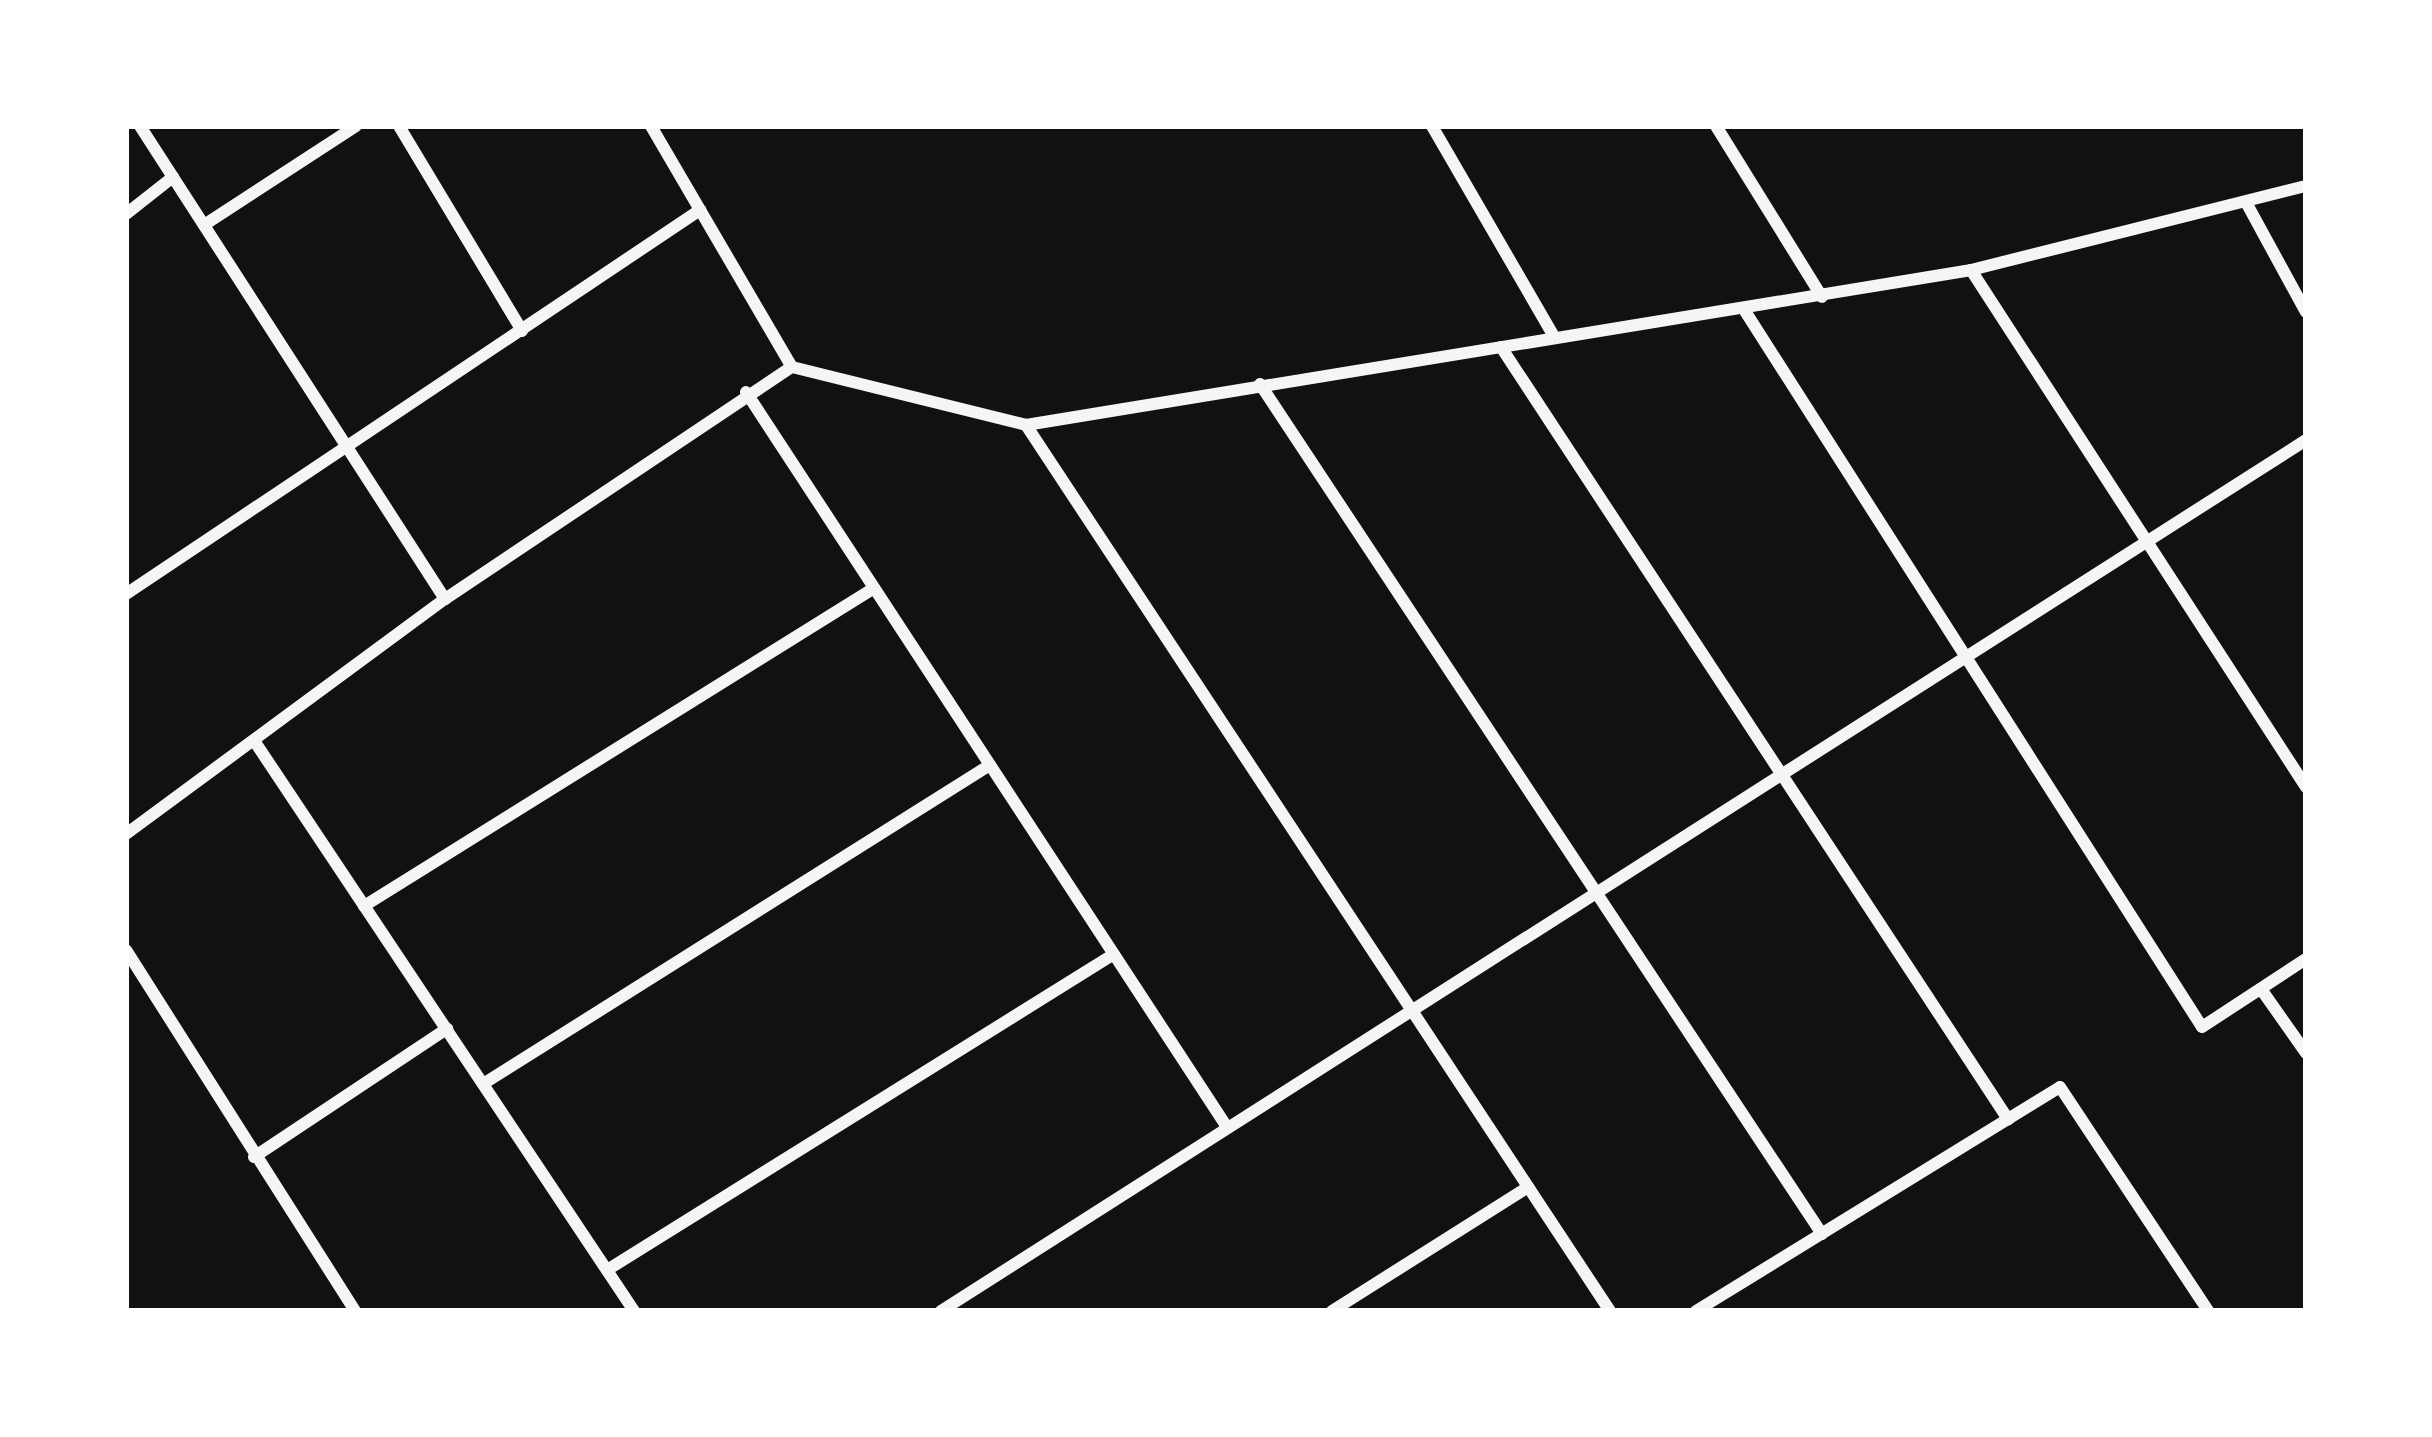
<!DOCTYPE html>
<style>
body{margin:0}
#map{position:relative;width:2432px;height:1437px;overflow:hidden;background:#111;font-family:Mulish,sans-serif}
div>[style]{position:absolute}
.minor>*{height:12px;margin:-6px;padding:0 6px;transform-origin:6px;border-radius:6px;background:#f5f5f5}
span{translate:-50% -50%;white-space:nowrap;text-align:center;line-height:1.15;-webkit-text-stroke:12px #fff;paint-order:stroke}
.frame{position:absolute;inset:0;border:129px solid #fff;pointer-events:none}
</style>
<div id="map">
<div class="minor">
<div style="left:140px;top:126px;width:563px;rotate:57.19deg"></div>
<div style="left:399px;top:126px;width:239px;rotate:59deg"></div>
<div style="left:651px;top:126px;width:279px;rotate:59.7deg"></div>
<div style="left:1432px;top:126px;width:245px;rotate:59.9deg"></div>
<div style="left:1716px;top:126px;width:201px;rotate:58.2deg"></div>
<div style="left:2247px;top:204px;width:123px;rotate:61.4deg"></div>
<div style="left:126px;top:214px;width:60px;rotate:-38.2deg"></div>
<div style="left:204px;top:225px;width:181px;rotate:-33.1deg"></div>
<div style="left:1971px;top:270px;width:616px;rotate:57.06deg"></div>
<div style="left:1745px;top:311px;width:849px;rotate:57.45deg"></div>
<div style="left:2202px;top:1027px;width:124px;rotate:-33.2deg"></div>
<div style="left:1501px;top:347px;width:924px;rotate:56.71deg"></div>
<div style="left:1260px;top:384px;width:1019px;rotate:56.53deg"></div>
<div style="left:746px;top:392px;width:878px;rotate:56.8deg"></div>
<div style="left:1026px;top:425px;width:1061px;rotate:56.61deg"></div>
<div style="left:126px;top:594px;width:691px;rotate:-33.78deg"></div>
<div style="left:255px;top:742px;width:684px;rotate:56.33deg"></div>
<div style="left:126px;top:834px;width:396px;rotate:-36.4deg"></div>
<div style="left:445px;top:599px;width:417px;rotate:-33.8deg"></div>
<div style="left:792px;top:367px;width:241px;rotate:13.9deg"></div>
<div style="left:1026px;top:425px;width:958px;rotate:-9.31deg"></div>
<div style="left:1971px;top:270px;width:345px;rotate:-14.1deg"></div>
<div style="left:364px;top:906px;width:601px;rotate:-31.94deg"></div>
<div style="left:126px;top:950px;width:428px;rotate:57.6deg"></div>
<div style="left:2261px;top:989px;width:78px;rotate:54.9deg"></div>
<div style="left:483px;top:1084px;width:599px;rotate:-32.18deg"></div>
<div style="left:254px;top:1157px;width:232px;rotate:-33.6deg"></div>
<div style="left:607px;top:1270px;width:597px;rotate:-31.93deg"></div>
<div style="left:941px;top:1311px;width:1619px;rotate:-32.54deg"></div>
<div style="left:1332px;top:1311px;width:232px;rotate:-32.3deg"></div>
<div style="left:1696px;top:1311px;width:427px;rotate:-31.6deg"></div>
<div style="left:2060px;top:1087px;width:268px;rotate:56.5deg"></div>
</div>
<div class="frame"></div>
</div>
